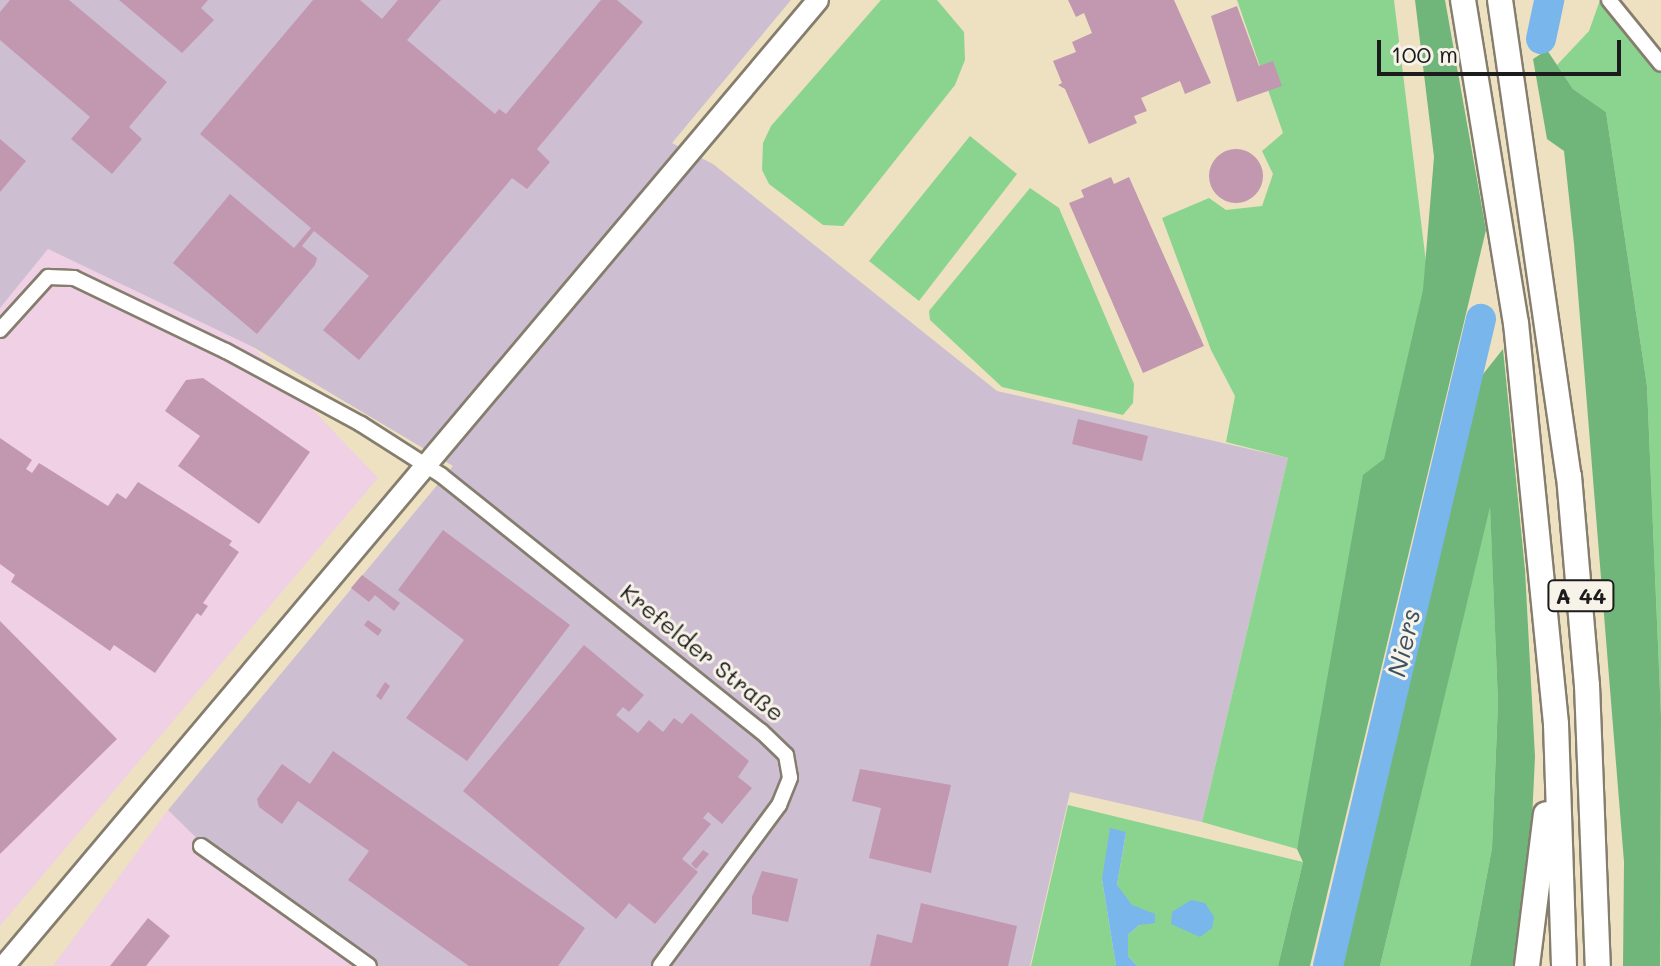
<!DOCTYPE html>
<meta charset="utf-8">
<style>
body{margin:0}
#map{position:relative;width:1661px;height:966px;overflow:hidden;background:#eee1c1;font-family:Mali,sans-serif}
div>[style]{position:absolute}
.built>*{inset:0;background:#f0d0e5}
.industrial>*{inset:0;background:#cebed2}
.green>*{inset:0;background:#8bd490}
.forest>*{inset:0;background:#70b67a}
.water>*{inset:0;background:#78b6eb}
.river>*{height:30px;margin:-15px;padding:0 15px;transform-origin:15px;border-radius:15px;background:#78b6eb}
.building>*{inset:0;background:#c297b0}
.round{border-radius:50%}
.roads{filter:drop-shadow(2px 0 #857e6e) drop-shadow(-2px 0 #857e6e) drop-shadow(0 2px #857e6e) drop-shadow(0 -2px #857e6e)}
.street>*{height:14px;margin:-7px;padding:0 7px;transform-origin:7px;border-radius:7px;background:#fff}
.secondary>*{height:20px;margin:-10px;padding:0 10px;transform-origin:10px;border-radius:10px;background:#fff}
.highway>*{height:24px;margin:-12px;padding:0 12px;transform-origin:12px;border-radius:12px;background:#fff}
span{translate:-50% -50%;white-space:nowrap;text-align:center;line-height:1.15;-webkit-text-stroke:6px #f7f3e8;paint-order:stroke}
.shield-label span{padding:2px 6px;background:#f7f3e8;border:2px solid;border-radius:6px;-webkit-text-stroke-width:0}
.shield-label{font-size:22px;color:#1c1c1c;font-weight:700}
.street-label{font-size:24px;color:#1c1c1c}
.water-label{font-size:26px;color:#3c5264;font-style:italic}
.scale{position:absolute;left:1377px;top:40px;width:244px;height:36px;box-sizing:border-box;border:4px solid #1c1c1c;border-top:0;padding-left:10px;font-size:24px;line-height:28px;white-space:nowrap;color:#1c1c1c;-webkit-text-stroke:6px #f7f3e8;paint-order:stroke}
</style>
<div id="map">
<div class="built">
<div style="clip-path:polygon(48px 249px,253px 347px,378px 478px,0 926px,0 308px)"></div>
<div style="clip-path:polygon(168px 810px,245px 886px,356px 966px,53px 966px)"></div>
</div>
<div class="industrial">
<div style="clip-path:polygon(0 0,791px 0,672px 143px,713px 164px,997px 391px,1288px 458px,1202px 822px,1070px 792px,1030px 966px,356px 966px,245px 886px,168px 810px,453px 466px,253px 347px,48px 249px,0 308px)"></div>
</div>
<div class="green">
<div style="clip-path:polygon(881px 0,937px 0,964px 32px,965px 60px,955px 85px,843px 226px,823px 225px,769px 184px,762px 170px,763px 143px,771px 126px)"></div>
<div style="clip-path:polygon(1237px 0,1394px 0,1431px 303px,1297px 849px,1202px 822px,1288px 458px,1226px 442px,1235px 396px,1211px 350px,1162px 218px,1209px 198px,1226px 210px,1262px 206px,1273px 174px,1262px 151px,1283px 133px)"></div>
<div style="clip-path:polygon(1600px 0,1618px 0,1661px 49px,1661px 715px,1647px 386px,1606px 112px,1573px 89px,1557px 65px,1589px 31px)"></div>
<div style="clip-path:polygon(970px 136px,1017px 174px,919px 301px,869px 261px)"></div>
<div style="clip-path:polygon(1030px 188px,1059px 208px,1134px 384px,1133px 403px,1123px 415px,1002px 387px,930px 320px,929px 311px)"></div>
<div style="clip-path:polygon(1490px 503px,1498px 703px,1492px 848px,1470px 966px,1380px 966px)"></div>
<div style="clip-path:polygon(1068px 805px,1303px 862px,1278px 966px,1137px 966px,1128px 956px,1128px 935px,1139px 925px,1117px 885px,1126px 832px,1102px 879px,1116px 966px,1031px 966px)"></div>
</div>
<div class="forest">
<div style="clip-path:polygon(1415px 0,1445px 0,1486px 230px,1310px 966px,1278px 966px,1303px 862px,1297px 849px,1363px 475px,1384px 459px,1423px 290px,1434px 157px)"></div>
<div style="clip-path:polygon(1547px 50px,1573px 89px,1606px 112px,1647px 386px,1661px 715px,1660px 966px,1623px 966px,1624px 862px,1574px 244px,1564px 151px,1547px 139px,1533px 59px)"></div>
<div style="clip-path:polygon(1503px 349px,1525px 570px,1535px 757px,1529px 882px,1514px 966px,1470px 966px,1492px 848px,1498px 703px,1490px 507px,1380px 966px,1338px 966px,1443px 507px,1480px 378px)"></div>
</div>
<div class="water">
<div style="clip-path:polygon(1110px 828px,1126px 832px,1117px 885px,1132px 905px,1155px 914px,1155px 923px,1139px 925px,1128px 935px,1128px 956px,1137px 966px,1116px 966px,1102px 879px)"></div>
<div style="clip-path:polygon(1191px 900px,1205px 903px,1214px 917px,1212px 928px,1200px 937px,1171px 924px,1172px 912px)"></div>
</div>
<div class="river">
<div style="left:1541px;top:39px;width:40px;rotate:-78deg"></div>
<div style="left:1328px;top:966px;width:665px;rotate:-76.7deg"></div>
</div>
<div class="building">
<div style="clip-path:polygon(10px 0,69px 0,167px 82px,129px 127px,142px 139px,112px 174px,71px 139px,90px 117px,0 40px,0 12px)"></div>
<div style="clip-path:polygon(119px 0,208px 0,201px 8px,214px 20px,182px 53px)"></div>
<div style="clip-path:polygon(313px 0,360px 0,382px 19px,398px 0,441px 0,407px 40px,495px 114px,499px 109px,506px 114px,601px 0,617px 0,643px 22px,537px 149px,550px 162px,527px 189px,512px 178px,359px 360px,323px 330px,369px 276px,314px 231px,302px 246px,317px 258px,315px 265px,257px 334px,173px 263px,230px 194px,294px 248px,311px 228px,200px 134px)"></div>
<div style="clip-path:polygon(1068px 0,1174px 0,1211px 83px,1185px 94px,1180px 81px,1141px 98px,1147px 111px,1134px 116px,1137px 123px,1089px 144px,1065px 89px,1058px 85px,1062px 83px,1053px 61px,1076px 52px,1072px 42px,1092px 33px,1084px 13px,1076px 17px)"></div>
<div style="clip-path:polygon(1237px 6px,1259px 66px,1273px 61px,1282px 86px,1237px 102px,1211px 16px)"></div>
<div style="clip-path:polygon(0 139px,26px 161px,0 192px)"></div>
<div class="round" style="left:1209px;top:149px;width:54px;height:54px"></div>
<div style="clip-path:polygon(1111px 177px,1114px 184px,1129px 177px,1204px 346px,1143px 373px,1069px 203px,1084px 197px,1081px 190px)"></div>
<div style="clip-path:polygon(203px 378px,310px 452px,259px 524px,178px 466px,200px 436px,165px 411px,186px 380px)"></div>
<div style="clip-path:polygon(1078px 419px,1148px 436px,1142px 461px,1072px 444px)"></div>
<div style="clip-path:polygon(0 438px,32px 460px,26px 469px,32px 473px,39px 463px,108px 506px,117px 493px,126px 499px,138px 482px,232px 541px,229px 545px,239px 552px,203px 603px,208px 606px,201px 616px,197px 613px,155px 673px,114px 645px,110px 651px,11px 582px,15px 575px,0 564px)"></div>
<div style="clip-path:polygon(443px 530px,570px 625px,467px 761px,406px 718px,464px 640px,398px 590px)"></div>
<div style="clip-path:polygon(362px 575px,400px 603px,394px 611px,375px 595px,369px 602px,351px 588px)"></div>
<div style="clip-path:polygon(368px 620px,382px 630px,378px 636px,364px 625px)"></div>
<div style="clip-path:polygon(0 621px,117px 739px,0 854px)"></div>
<div style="clip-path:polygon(584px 645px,644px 695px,629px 712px,623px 707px,616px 715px,638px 733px,649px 720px,663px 732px,674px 718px,682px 724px,691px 713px,749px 761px,738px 777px,752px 788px,722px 824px,708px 812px,703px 818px,711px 824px,682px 859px,698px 872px,655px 924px,629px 903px,616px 919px,463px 791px)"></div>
<div style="clip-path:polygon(385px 682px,390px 686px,381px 700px,376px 696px)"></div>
<div style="clip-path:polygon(333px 751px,585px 928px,558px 966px,469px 966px,348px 880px,369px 851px,298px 801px,282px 824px,259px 807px,257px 799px,282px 764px,310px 784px)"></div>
<div style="clip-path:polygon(860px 769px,951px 785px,931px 873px,869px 858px,881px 808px,852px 801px)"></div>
<div style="clip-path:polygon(703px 850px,709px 854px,696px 869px,691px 864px)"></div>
<div style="clip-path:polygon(762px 871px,798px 879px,788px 922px,752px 914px,752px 897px)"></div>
<div style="clip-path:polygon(921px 903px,1017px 926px,1008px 966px,870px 966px,877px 934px,912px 943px)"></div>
<div style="clip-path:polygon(148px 918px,170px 936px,146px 966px,110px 966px)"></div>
</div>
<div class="roads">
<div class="street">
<div style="left:1609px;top:0;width:82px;rotate:50.9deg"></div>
<div style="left:0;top:330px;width:72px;rotate:-47.8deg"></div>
<div style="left:48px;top:277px;width:26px;rotate:2deg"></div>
<div style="left:74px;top:278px;width:169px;rotate:25.7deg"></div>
<div style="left:226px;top:351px;width:153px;rotate:28.4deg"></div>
<div style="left:361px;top:424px;width:95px;rotate:32.5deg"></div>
<div style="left:441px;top:475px;width:410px;rotate:38.7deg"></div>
<div style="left:761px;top:731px;width:35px;rotate:44deg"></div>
<div style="left:786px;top:755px;width:23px;rotate:80deg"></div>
<div style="left:790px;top:778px;width:29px;rotate:112deg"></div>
<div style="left:779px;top:805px;width:200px;rotate:126.5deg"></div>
<div style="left:201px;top:846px;width:206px;rotate:35.5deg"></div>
</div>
<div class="secondary">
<div style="left:4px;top:966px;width:1263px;rotate:-49.88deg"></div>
</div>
<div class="highway">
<div style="left:1463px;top:0;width:327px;rotate:80.7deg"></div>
<div style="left:1516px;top:323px;width:403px;rotate:84.3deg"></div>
<div style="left:1556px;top:724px;width:242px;rotate:88.1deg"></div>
<div style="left:1500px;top:0;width:481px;rotate:81.8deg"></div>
<div style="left:1569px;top:476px;width:210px;rotate:85.1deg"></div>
<div style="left:1587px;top:685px;width:281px;rotate:87.8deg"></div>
<div style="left:1527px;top:966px;width:153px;rotate:-82.9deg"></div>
</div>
</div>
<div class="shield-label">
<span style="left:1581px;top:596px">A 44</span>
</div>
<div class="street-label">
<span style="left:703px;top:652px;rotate:39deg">Krefelder Straße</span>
</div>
<div class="water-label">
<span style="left:1404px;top:643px;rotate:-77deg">Niers</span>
</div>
<div class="scale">100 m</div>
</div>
